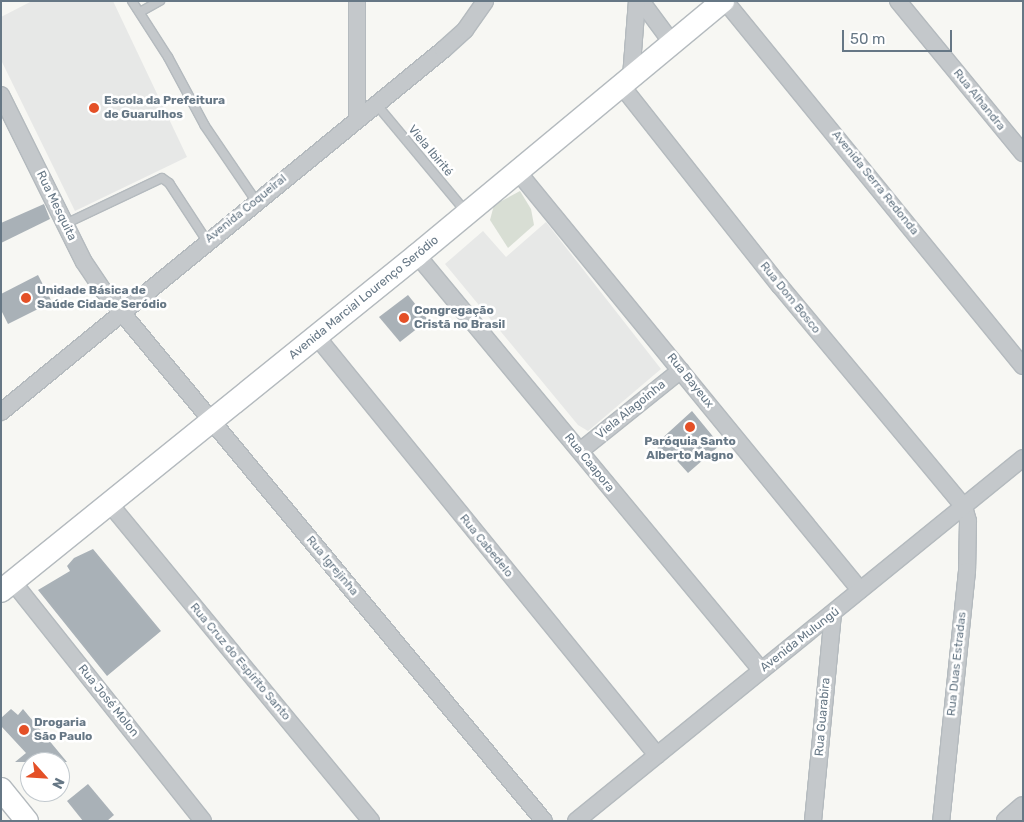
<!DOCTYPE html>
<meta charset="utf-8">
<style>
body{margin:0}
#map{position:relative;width:1024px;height:822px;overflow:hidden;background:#f7f7f3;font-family:Rubik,sans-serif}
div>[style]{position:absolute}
.built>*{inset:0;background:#e7e8e7}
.green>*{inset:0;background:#d8ded4}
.building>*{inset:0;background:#a9b1b7}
.roads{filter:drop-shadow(1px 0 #b4babe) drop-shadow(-1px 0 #b4babe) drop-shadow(0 1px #b4babe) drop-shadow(0 -1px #b4babe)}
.service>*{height:8px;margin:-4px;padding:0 4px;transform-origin:4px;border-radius:4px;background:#c4c8cb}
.minor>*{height:16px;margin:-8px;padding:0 8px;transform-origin:8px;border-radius:8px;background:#c4c8cb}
.tertiary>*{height:20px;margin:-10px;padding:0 10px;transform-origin:10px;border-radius:10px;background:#c4c8cb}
.secondary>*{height:22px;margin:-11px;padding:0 11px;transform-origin:11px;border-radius:11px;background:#fff}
.dots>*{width:14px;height:14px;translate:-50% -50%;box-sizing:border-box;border:2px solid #fff;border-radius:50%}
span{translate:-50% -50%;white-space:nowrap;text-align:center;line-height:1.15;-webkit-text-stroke:5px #fff;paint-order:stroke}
.street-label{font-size:12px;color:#667785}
.poi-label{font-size:12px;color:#667785;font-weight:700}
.left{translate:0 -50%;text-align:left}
.frame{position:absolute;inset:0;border:2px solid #667785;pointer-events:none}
.north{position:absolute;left:20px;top:752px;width:50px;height:50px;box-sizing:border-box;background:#fff;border:1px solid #c2c9ce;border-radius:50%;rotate:116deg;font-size:14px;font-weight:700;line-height:20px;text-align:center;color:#667785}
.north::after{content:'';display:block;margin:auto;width:18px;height:22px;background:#e45027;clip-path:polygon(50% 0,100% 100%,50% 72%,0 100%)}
.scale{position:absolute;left:842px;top:30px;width:110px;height:22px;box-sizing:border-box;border:2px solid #667785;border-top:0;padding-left:6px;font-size:15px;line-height:18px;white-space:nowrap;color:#667785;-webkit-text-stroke:4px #fff;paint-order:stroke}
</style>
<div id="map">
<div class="built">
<div style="clip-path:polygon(32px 1px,113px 1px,187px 157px,75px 211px,1px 60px,1px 17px)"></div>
<div style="clip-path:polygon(546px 222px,661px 369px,588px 431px,578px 425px,445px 264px,483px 231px,506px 257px)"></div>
</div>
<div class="green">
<div style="clip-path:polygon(520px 191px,531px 209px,534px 225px,508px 248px,490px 220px,494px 205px)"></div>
</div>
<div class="building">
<div style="clip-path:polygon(44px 204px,50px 219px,1px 243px,1px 223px)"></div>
<div style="clip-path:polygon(38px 275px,52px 302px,8px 324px,1px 310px,1px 294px)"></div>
<div style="clip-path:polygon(408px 295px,428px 320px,400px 342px,379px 317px)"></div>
<div style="clip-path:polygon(692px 411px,720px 445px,688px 473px,670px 453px,657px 457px,658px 442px)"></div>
<div style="clip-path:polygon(93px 549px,161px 631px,107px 676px,38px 590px,70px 571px,67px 566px,74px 558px)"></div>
<div style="clip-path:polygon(11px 709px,18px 715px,23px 709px,67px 762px,15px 762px,26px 753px,1px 726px,1px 718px)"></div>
<div style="clip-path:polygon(88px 784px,114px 815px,107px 821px,83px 821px,67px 801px)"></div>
</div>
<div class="roads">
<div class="service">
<div style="left:132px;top:1px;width:67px;rotate:57.3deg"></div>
<div style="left:168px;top:57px;width:78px;rotate:61.8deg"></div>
<div style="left:205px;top:126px;width:91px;rotate:55.8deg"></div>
<div style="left:140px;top:12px;width:23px;rotate:-29deg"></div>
<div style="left:376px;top:104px;width:141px;rotate:50.2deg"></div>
<div style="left:65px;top:224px;width:107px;rotate:-25.4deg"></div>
<div style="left:162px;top:178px;width:9px;rotate:36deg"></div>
<div style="left:169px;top:183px;width:69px;rotate:56.8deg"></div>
</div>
<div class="minor">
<div style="left:357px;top:1px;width:118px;rotate:90deg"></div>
<div style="left:641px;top:1px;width:52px;rotate:53.6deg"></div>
<div style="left:725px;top:1px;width:471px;rotate:50.8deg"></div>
<div style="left:898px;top:1px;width:197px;rotate:50.6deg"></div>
<div style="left:631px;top:77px;width:76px;rotate:-85.5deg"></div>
<div style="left:621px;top:85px;width:256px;rotate:51.7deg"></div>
<div style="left:780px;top:286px;width:288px;rotate:50.2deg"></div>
<div style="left:964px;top:507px;width:15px;rotate:74deg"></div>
<div style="left:968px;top:521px;width:50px;rotate:91.1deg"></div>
<div style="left:967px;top:571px;width:251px;rotate:95.9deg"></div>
<div style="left:1px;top:95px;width:186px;rotate:63.6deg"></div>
<div style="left:84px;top:262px;width:34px;rotate:56deg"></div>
<div style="left:103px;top:290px;width:690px;rotate:50.29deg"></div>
<div style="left:518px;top:172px;width:540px;rotate:50.71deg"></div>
<div style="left:417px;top:255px;width:539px;rotate:50.34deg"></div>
<div style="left:317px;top:337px;width:539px;rotate:50.88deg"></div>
<div style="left:1px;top:412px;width:571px;rotate:-39.32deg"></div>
<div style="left:443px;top:50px;width:30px;rotate:-42deg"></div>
<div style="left:465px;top:30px;width:35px;rotate:-55deg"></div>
<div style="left:580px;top:451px;width:129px;rotate:-38.7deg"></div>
<div style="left:109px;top:503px;width:412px;rotate:50.5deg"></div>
<div style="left:13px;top:582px;width:305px;rotate:51.5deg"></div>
<div style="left:576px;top:821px;width:576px;rotate:-39.08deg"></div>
<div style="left:813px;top:821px;width:208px;rotate:-84.5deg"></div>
</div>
<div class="tertiary">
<div style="left:1007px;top:821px;width:21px;rotate:-41deg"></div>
</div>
<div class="secondary">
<div style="left:1px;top:591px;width:535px;rotate:-38.93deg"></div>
<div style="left:417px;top:255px;width:398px;rotate:-39.7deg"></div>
<div style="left:1px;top:789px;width:41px;rotate:50.9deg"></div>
</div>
</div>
<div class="dots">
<div style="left:94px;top:108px;background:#e45027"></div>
<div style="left:26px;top:298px;background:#e45027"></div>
<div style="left:404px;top:318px;background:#e45027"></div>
<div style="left:690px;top:427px;background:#e45027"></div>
<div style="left:24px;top:730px;background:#e45027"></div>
</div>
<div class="street-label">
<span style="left:979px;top:100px;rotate:51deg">Rua Alhandra</span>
<span style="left:430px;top:151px;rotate:50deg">Viela Ibirité</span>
<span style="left:875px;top:183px;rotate:51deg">Avenida Serra Redonda</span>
<span style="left:56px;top:206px;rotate:64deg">Rua Mesquita</span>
<span style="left:246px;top:209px;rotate:-39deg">Avenida Coqueiral</span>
<span style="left:364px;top:298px;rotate:-39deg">Avenida Marcial Lourenço Seródio</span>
<span style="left:790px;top:298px;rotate:51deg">Rua Dom Bosco</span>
<span style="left:690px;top:381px;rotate:51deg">Rua Bayeux</span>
<span style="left:631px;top:410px;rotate:-39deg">Viela Alagoinha</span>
<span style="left:589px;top:463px;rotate:51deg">Rua Caapora</span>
<span style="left:486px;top:546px;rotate:51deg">Rua Cabedelo</span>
<span style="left:332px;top:566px;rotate:50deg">Rua Igrejinha</span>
<span style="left:800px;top:640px;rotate:-38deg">Avenida Mulungú</span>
<span style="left:240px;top:662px;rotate:50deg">Rua Cruz do Espírito Santo</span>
<span style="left:957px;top:664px;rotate:-84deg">Rua Duas Estradas</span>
<span style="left:108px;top:701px;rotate:51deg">Rua José Molon</span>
<span style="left:823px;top:717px;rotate:-85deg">Rua Guarabira</span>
</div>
<div class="poi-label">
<span class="left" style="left:104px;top:108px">Escola da Prefeitura<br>de Guarulhos</span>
<span class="left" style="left:37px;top:298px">Unidade Básica de<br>Saúde Cidade Seródio</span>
<span class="left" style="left:414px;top:318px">Congregação<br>Cristã no Brasil</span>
<span style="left:690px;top:449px">Paróquia Santo<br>Alberto Magno</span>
<span class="left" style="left:34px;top:730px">Drogaria<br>São Paulo</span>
</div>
<div class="frame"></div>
<div class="north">N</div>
<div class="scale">50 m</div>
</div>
